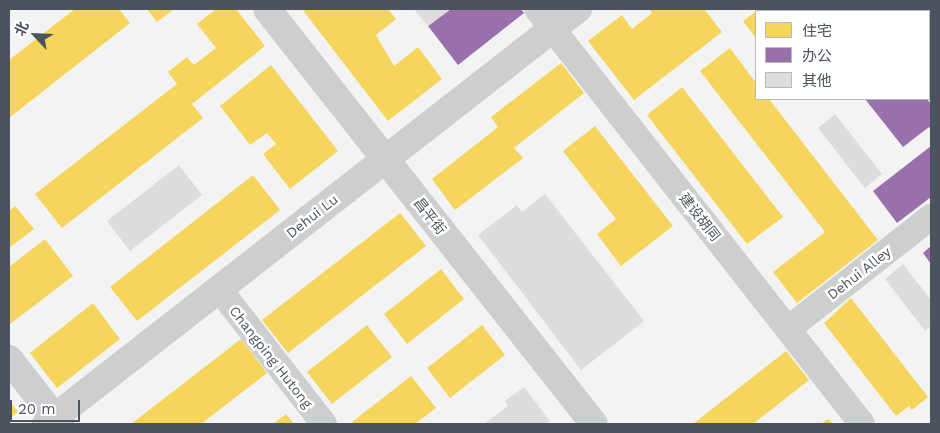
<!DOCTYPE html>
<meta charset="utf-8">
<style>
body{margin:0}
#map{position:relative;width:940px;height:433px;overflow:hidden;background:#f3f3f3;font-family:"Work Sans","Noto Sans SC",sans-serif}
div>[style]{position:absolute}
.homes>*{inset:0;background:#f6d55c}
.offices>*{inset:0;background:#9970ab}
.building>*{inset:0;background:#dcdcdd}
.minor>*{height:26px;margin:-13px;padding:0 13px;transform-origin:13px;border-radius:13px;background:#cdced0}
.tertiary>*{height:28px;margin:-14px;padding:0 14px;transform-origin:14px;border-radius:14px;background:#cdced0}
.secondary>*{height:28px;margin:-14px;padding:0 14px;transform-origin:14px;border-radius:14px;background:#cdcfd2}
span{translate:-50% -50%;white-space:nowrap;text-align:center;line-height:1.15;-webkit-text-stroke:5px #fff;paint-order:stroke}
.street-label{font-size:14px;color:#4b535e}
.frame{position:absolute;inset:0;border:10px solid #4b535e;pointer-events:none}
.legend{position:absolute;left:755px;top:10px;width:175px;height:90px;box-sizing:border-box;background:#fff;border:1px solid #b7babf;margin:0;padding:6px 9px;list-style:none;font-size:15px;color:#4b535e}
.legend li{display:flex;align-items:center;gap:10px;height:25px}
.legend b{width:25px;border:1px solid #b7babf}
.north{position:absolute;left:10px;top:10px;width:50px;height:50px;-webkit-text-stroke:4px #fff;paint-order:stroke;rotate:295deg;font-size:14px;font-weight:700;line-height:20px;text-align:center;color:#4b535e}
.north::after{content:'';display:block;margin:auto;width:18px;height:22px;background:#4b535e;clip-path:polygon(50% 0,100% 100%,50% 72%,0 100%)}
.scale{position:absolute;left:10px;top:400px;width:70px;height:22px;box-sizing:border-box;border:2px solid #4b535e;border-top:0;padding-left:6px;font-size:15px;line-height:18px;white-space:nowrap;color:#4b535e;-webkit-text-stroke:4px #fff;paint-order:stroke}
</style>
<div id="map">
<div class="homes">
<div style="clip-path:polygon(75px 9px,119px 9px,130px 23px,9px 118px,9px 60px)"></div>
<div style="clip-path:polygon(147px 9px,174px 9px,157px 22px)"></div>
<div style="clip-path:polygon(216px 9px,236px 9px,265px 46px,192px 104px,203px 118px,62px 228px,35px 194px,177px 84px,168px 72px,187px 57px,194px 65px,216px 48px,197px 24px)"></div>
<div style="clip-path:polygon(302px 9px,388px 9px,396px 19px,376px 35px,394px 66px,418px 47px,442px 79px,388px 121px)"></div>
<div style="clip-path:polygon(649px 9px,704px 9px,722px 32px,634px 100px,588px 41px,622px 15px,632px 29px,652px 13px)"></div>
<div style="clip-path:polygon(759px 9px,858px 9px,860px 11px,756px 11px,756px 38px,743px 21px)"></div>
<div style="clip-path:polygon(730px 48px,756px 83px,756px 99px,769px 99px,878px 240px,797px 303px,773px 272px,825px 232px,700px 71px)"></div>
<div style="clip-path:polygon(561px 63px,584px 93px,514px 148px,523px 158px,455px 210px,432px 179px,498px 127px,491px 117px)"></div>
<div style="clip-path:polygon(271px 65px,338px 151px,290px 189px,263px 154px,276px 144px,267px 133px,250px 145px,220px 106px)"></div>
<div style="clip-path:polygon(682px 87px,783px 217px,747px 244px,647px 115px)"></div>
<div style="clip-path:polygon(595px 126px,673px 226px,621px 266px,597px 234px,616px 219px,563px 151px)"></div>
<div style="clip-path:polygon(253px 175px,280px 210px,137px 321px,110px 287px)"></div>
<div style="clip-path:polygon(15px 206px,34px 229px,9px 248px,9px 211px)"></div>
<div style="clip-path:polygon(400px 213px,426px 246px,288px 353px,262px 320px)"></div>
<div style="clip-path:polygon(45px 239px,73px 276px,10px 324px,9px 267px)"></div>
<div style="clip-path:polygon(441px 269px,464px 299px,407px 344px,384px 314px)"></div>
<div style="clip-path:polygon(851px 298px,928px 397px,912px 410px,909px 406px,896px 416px,824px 323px)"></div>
<div style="clip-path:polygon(93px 303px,120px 339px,57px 388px,30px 353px)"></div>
<div style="clip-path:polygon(367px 325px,392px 357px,332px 404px,307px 372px)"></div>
<div style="clip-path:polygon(482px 325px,505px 355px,450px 398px,427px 368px)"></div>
<div style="clip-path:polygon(241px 339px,267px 373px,201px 424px,131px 424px)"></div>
<div style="clip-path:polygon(786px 351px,809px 380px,753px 424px,693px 424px)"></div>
<div style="clip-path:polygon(411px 376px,436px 408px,415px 424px,354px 424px,352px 422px)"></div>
<div style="clip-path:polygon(9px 400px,18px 412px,9px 419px)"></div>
<div style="clip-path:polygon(286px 414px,294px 424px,273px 424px)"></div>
<div style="clip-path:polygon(828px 419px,833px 424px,821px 424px)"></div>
</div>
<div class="offices">
<div style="clip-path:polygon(451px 9px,521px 9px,524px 13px,458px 65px,428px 26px)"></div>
<div style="clip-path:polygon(865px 99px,927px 99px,931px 104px,931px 131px,929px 127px,903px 147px)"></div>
<div style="clip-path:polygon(931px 146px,931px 197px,897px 223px,873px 191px)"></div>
<div style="clip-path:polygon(931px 246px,931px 264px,923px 253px)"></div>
</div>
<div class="building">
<div style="clip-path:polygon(414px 9px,446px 9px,448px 11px,428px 26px)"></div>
<div style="clip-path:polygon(835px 114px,882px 174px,865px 188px,818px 128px)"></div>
<div style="clip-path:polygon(179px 165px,202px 195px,130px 251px,107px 221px)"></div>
<div style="clip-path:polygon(545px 194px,644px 321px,581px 370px,478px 235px,517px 205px,522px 212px)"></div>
<div style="clip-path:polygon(903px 264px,931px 300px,931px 326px,925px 331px,885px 279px)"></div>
<div style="clip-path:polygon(524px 387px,550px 421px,545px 424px,484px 424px,508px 406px,505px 401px)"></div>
</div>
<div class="minor">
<div style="left:537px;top:9px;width:527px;rotate:51.93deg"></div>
<div style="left:219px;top:289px;width:171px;rotate:52.1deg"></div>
<div style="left:788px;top:329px;width:182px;rotate:-38.1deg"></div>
</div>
<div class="tertiary">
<div style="left:267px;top:9px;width:528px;rotate:51.76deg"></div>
<div style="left:9px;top:359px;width:83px;rotate:51.9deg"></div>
<div style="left:46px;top:424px;width:675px;rotate:-37.96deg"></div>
</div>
<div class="secondary">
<div style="left:929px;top:16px;width:4px;rotate:63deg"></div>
</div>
<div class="street-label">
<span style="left:312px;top:216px;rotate:-38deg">Dehui Lu</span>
<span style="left:430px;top:216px;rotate:52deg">昌平街</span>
<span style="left:700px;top:217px;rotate:52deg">建设胡同</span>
<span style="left:859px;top:273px;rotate:-38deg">Dehui Alley</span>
<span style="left:271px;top:357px;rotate:52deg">Changping Hutong</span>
</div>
<div class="frame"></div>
<ul class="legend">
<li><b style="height:14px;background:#f6d55c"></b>住宅</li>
<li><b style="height:14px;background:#9970ab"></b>办公</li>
<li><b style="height:14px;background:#dcdcdd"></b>其他</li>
</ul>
<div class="north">北</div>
<div class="scale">20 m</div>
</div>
